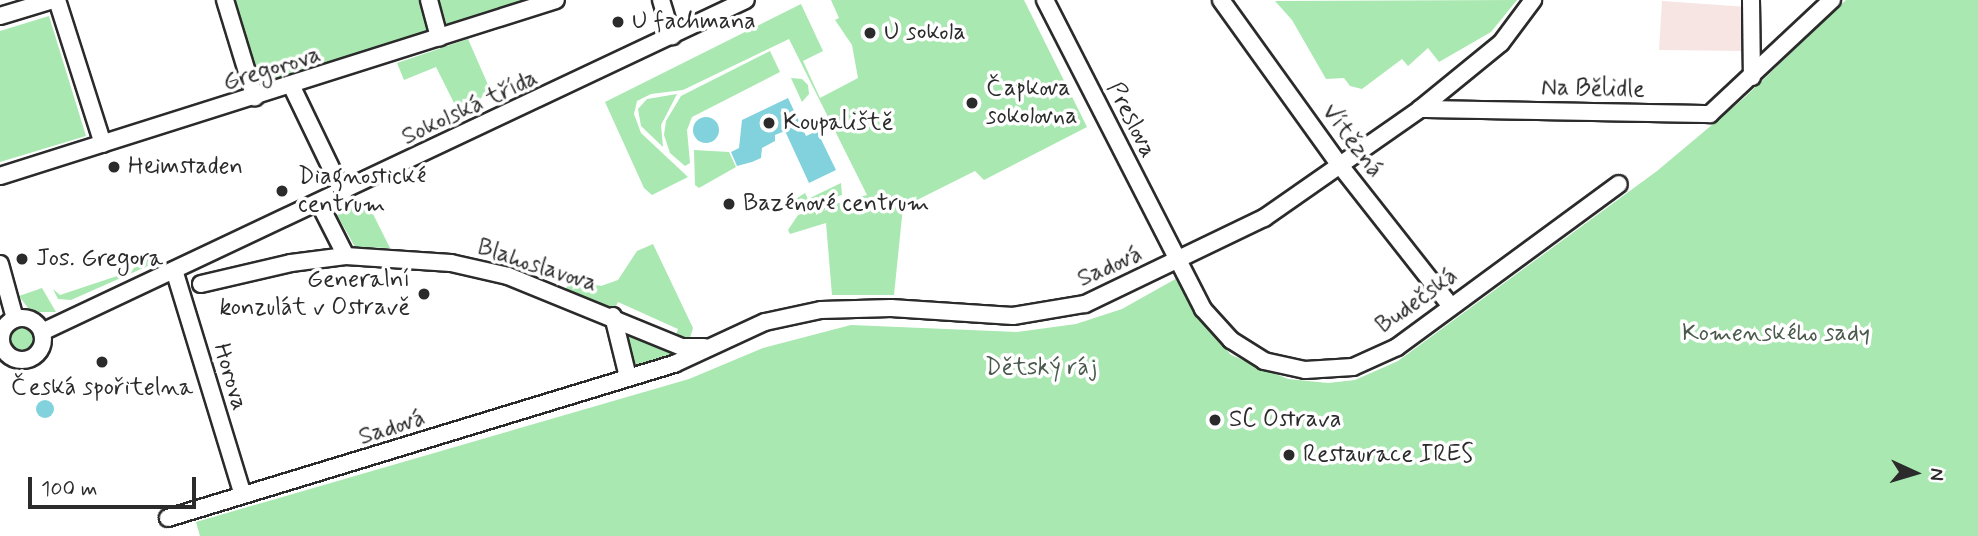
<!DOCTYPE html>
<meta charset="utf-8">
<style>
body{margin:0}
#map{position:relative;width:1978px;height:536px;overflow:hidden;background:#fff;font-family:Mynerve,sans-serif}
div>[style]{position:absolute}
.built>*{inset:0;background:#f6e5e2}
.green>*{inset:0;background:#a9e8b0}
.round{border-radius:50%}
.water>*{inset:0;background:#82d2dd}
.roads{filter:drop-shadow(2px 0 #2b2b2b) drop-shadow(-2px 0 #2b2b2b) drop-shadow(0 2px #2b2b2b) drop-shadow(0 -2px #2b2b2b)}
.minor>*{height:16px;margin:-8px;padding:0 8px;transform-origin:8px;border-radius:8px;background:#fff}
.minor>.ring{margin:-8px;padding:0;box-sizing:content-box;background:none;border:16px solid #fff;border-radius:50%}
.dots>*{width:19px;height:19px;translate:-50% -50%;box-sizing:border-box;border:4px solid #fff;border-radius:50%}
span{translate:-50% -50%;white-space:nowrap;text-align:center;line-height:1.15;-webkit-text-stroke:7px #fff;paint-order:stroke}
.poi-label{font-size:24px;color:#2b2b2b}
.left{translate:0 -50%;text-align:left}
.right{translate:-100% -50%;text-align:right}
.street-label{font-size:24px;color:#2b2b2b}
.park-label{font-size:24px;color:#4a5a4c}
.north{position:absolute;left:1880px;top:438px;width:70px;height:70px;-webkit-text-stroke:5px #fff;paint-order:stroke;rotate:94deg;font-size:19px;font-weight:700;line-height:28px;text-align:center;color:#2b2b2b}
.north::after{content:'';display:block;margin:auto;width:24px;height:32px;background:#2b2b2b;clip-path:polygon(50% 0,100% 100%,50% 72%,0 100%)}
.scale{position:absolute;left:28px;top:477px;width:168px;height:32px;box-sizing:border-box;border:4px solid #2b2b2b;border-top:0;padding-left:9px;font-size:21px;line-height:24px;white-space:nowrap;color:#2b2b2b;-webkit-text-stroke:5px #fff;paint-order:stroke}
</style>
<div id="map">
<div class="built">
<div style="clip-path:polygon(1662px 1px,1748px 7px,1746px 51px,1659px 50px)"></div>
</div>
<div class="green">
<div style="clip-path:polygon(234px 0,421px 0,429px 31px,270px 84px,256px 73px)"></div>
<div style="clip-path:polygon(439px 0,524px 0,447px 26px)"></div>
<div style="clip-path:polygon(831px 0,1024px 0,1087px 127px,984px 180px,975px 171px,903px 207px,894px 295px,832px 295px,826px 223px,790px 234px,788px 230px,798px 215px,867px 195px,789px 39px,683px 90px,651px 94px,637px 101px,634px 114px,641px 133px,688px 177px,652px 195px,644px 188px,605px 102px,801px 4px,823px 51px,803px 61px,820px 98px,858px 78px,852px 45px,835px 20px,839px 18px)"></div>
<div style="clip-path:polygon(1517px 0,1491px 32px,1439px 62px,1428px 48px,1408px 66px,1402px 59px,1362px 89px,1350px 86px,1344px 78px,1326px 79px,1292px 20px,1275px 1px)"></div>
<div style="clip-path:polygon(1846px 0,1978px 0,1978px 536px,200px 536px,196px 522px,689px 379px,763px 348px,851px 325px,1017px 332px,1076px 324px,1122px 309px,1179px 277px,1200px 319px,1231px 355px,1288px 379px,1328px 383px,1355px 380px,1398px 361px,1657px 171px,1744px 98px)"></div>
<div style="clip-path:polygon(49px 16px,86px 136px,0 162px,0 31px)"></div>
<div style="clip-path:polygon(468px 39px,489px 87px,479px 101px,458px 111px,436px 67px,404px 80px,397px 63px)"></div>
<div style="clip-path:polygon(770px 51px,780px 72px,692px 117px,687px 130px,690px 163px,685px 166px,670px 153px,664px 135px,666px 121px,681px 96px)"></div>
<div style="clip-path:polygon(791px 78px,802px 79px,808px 85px,809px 94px,802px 102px)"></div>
<div style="clip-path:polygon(677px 94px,661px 125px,663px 147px,641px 126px,638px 109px,647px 99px)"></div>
<div style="clip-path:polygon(694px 150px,729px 152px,736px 167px,699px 188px,695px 185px)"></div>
<div style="clip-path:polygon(841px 183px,842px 195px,800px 207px,794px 200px,805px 193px,808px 199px)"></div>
<div style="clip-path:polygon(366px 200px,390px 248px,355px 247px,337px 215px)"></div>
<div style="clip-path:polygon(653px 244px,693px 328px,689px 341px,675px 338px,678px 329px,618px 302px,613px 312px,566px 290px,569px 279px,601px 286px,618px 280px,637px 251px)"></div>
<div style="clip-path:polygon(160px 255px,159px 261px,71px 300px,58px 299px,53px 289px,60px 295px,132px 271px,138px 261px)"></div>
<div style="clip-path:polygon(42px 288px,56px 312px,31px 312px,19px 296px)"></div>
<div class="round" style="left:10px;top:327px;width:24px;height:24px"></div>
<div style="clip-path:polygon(624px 328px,674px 350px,675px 355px,634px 368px)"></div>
</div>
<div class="water">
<div style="clip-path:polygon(788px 98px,806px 136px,817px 131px,836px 170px,809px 183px,785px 131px,775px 135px,775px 141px,762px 148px,761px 158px,752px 162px,737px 166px,731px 152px,739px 148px,742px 120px)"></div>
<div class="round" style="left:693px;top:117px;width:26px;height:26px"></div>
<div class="round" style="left:36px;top:400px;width:18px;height:18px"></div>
</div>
<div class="roads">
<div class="minor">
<div style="left:57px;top:0;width:151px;rotate:72.3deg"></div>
<div style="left:225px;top:0;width:102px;rotate:73deg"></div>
<div style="left:429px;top:0;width:39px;rotate:75deg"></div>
<div style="left:661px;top:0;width:38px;rotate:73deg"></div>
<div style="left:1045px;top:0;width:347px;rotate:62.9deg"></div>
<div style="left:1203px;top:309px;width:42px;rotate:47.9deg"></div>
<div style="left:1231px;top:340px;width:39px;rotate:32deg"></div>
<div style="left:1264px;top:361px;width:42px;rotate:12.4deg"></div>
<div style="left:1305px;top:370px;width:48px;rotate:-3.6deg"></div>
<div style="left:1353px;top:367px;width:48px;rotate:-24.4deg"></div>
<div style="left:1397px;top:347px;width:275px;rotate:-36.3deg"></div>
<div style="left:1221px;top:0;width:202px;rotate:54.3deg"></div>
<div style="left:1339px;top:164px;width:179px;rotate:51.8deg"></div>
<div style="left:1751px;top:0;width:77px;rotate:89.3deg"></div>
<div style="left:0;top:16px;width:55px;rotate:-16.8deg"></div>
<div style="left:292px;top:87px;width:118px;rotate:64.3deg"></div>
<div style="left:1420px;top:109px;width:290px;rotate:1deg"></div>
<div style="left:1710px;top:114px;width:167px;rotate:-43.1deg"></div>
<div style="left:0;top:176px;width:583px;rotate:-17.57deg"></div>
<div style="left:320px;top:205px;width:57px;rotate:63deg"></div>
<div style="left:346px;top:256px;width:105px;rotate:3.8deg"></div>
<div style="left:451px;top:263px;width:58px;rotate:12.8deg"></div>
<div style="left:508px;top:276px;width:188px;rotate:22.2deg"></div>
<div style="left:682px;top:347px;width:22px"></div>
<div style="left:0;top:264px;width:57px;rotate:74.7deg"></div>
<div style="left:175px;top:273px;width:232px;rotate:73deg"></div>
<div style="left:201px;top:284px;width:92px;rotate:-13.1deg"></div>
<div style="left:291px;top:263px;width:55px;rotate:-7.3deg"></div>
<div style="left:613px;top:316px;width:63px;rotate:76.2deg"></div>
<div class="ring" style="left:1px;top:318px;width:26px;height:26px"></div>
<div style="left:42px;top:332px;width:778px;rotate:-25.25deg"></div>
<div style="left:168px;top:518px;width:529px;rotate:-16.93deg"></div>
<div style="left:674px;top:364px;width:100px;rotate:-24.8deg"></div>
<div style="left:765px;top:322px;width:57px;rotate:-12.1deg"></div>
<div style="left:821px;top:310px;width:70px;rotate:-1.6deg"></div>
<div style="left:891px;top:308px;width:122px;rotate:3.8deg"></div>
<div style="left:1013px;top:316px;width:73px;rotate:-9.5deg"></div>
<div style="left:1085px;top:304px;width:199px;rotate:-25.7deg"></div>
<div style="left:1264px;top:218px;width:190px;rotate:-34.9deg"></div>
<div style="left:1420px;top:109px;width:104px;rotate:-39.2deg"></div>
<div style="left:1501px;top:43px;width:54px;rotate:-53.3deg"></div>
</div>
</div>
<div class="dots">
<div style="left:618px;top:22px;background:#2b2b2b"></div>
<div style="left:870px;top:33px;background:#2b2b2b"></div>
<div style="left:972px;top:103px;background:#2b2b2b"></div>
<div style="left:769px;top:123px;background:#2b2b2b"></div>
<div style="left:114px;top:167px;background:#2b2b2b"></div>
<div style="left:282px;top:191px;background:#2b2b2b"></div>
<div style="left:729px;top:204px;background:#2b2b2b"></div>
<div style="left:22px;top:259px;background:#2b2b2b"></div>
<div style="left:424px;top:294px;background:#2b2b2b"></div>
<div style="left:102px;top:362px;background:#2b2b2b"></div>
<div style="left:1215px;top:420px;background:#2b2b2b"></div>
<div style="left:1289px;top:455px;background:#2b2b2b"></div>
</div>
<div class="poi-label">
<span class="left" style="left:632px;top:22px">U fachmana</span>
<span class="left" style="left:884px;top:33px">U sokola</span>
<span class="left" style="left:986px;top:103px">Čapkova<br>sokolovna</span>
<span class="left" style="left:783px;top:123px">Koupaliště</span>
<span class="left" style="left:128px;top:167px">Heimstaden</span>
<span class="left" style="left:298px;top:191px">Diagnostické<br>centrum</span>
<span class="left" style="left:743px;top:204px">Bazénové centrum</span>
<span class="left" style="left:36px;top:259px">Jos. Gregora</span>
<span class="right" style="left:410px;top:294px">Generalní<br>konzulát v Ostravě</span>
<span style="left:102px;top:388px">Česká spořitelna</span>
<span class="left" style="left:1229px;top:420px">SC Ostrava</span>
<span class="left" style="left:1303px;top:455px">Restaurace IRES</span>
</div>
<div class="street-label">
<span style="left:272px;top:69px;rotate:-17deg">Gregorova</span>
<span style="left:1593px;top:89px;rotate:1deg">Na Bělidle</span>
<span style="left:470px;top:108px;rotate:-25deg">Sokolská třída</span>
<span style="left:1131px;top:120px;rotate:63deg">Preslova</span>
<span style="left:1352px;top:141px;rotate:53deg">Vítězná</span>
<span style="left:537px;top:266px;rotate:18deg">Blahoslavova</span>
<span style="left:1110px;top:267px;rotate:-24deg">Sadová</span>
<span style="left:1417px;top:301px;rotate:-36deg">Budečská</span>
<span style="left:230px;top:377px;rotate:73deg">Horova</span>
<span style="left:392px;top:428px;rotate:-18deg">Sadová</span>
</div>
<div class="park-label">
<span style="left:1776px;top:334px">Komenského sady</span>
<span style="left:1041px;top:368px">Dětský ráj</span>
</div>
<div class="north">N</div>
<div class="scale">100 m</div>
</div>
